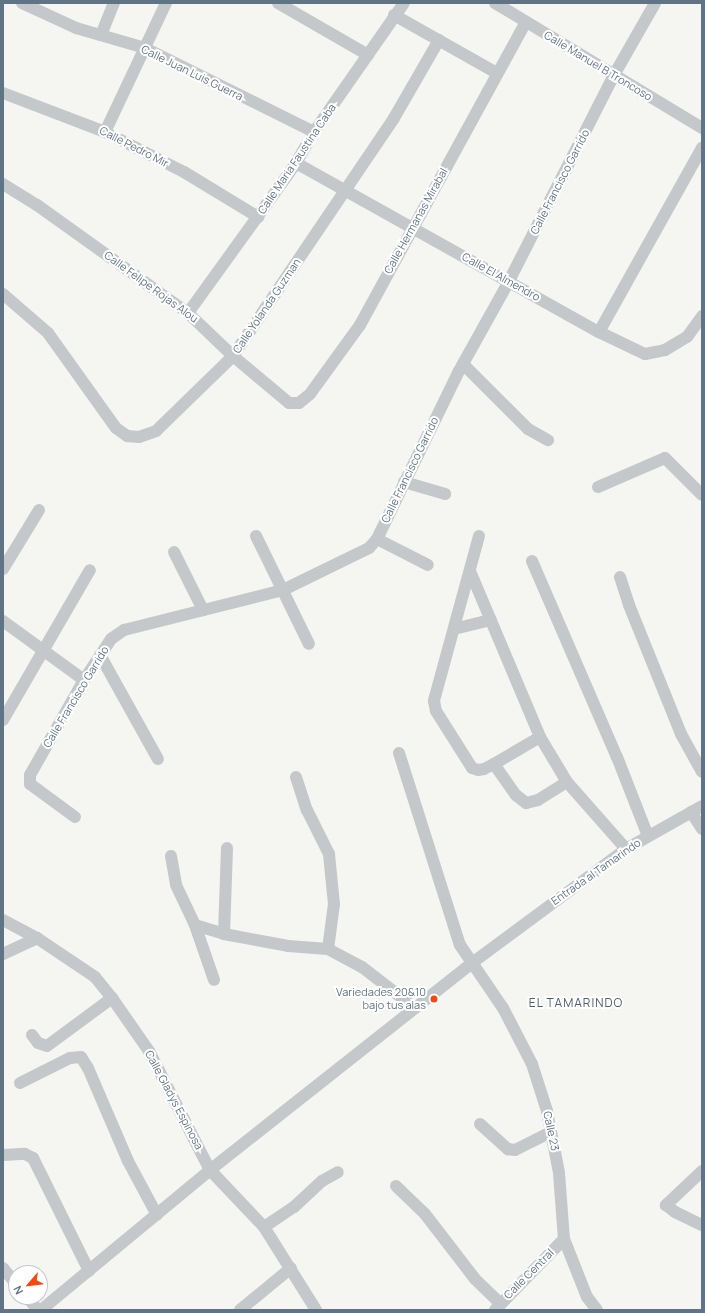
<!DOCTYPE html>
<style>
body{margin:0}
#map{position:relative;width:705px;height:1313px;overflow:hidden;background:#f5f5f1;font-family:Manrope,sans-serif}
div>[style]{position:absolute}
.street>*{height:12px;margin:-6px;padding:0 6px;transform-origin:6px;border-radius:6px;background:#c4c8cb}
.dots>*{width:11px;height:11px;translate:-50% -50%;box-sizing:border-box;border:2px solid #fff;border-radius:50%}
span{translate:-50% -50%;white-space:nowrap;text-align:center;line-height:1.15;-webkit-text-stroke:4px #fff;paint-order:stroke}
.street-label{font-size:11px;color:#617485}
.poi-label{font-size:11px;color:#617485}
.right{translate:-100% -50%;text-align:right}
.neighbourhood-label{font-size:12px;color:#505e69;letter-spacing:1px}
.frame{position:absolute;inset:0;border:4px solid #617485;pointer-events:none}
.north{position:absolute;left:8px;top:1265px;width:40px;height:40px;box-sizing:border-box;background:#fff;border:1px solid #c0c7ce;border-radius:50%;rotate:242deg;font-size:11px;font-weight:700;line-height:16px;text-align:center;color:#617485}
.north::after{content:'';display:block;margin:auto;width:14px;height:18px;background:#f44a12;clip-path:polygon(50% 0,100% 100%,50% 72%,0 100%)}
</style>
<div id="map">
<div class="street">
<div style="left:22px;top:3px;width:60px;rotate:24.8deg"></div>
<div style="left:76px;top:28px;width:72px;rotate:16.2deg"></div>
<div style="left:145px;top:48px;width:189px;rotate:26.4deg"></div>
<div style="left:278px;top:3px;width:104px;rotate:30deg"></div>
<div style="left:495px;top:3px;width:242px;rotate:31.1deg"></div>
<div style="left:394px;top:15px;width:118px;rotate:29.4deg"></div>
<div style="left:101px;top:35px;width:35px;rotate:-68deg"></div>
<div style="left:3px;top:93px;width:109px;rotate:20.9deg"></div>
<div style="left:105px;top:132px;width:89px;rotate:26.9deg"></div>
<div style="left:184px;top:172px;width:87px;rotate:31.3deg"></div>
<div style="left:105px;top:132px;width:143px;rotate:-64.7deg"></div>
<div style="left:296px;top:163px;width:347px;rotate:29.2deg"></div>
<div style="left:599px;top:332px;width:51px;rotate:25.6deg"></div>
<div style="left:645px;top:354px;width:20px;rotate:-11deg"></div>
<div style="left:665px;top:350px;width:26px;rotate:-31deg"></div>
<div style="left:687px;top:337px;width:26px;rotate:-54deg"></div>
<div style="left:3px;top:184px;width:40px;rotate:32deg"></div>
<div style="left:37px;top:205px;width:186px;rotate:35.6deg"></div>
<div style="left:188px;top:313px;width:62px;rotate:43.7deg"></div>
<div style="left:233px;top:356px;width:73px;rotate:40deg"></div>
<div style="left:289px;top:403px;width:10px"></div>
<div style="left:299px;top:403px;width:14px;rotate:-39deg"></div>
<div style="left:310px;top:394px;width:85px;rotate:-54.1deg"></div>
<div style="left:360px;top:325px;width:345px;rotate:-61.3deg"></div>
<div style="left:3px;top:294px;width:60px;rotate:40.9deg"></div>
<div style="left:48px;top:333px;width:117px;rotate:54.4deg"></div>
<div style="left:116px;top:428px;width:14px;rotate:36deg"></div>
<div style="left:127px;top:436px;width:12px;rotate:5deg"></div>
<div style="left:139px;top:437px;width:18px;rotate:-19deg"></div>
<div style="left:156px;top:431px;width:107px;rotate:-44.2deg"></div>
<div style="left:233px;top:356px;width:287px;rotate:-55.9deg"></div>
<div style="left:394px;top:118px;width:90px;rotate:-60deg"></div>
<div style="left:188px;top:313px;width:185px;rotate:-54.2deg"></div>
<div style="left:296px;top:163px;width:36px;rotate:-60deg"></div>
<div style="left:314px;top:132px;width:157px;rotate:-55.1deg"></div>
<div style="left:599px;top:332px;width:211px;rotate:-60.8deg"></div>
<div style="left:463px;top:364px;width:92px;rotate:45deg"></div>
<div style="left:528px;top:429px;width:23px;rotate:29deg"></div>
<div style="left:404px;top:482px;width:43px;rotate:16.3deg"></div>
<div style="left:598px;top:487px;width:73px;rotate:-23.4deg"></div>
<div style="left:665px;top:458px;width:52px;rotate:45deg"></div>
<div style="left:256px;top:536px;width:120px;rotate:63.9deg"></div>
<div style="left:479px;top:536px;width:171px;rotate:105.3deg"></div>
<div style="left:434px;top:701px;width:10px;rotate:79deg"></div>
<div style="left:436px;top:711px;width:67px;rotate:57.7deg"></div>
<div style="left:472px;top:768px;width:6px;rotate:18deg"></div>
<div style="left:478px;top:770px;width:6px;rotate:-9deg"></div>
<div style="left:484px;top:769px;width:11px;rotate:-27deg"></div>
<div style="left:494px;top:764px;width:53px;rotate:-30.4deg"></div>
<div style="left:377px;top:539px;width:57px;rotate:27deg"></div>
<div style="left:174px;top:552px;width:65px;rotate:63.4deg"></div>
<div style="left:532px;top:561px;width:214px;rotate:66.6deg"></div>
<div style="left:617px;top:757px;width:85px;rotate:68.6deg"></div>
<div style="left:3px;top:569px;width:69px;rotate:-58.6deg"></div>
<div style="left:470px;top:571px;width:180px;rotate:67.1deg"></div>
<div style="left:540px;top:737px;width:52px;rotate:59deg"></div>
<div style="left:567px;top:782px;width:89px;rotate:48.6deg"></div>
<div style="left:620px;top:577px;width:29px;rotate:72deg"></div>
<div style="left:629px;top:605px;width:139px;rotate:68deg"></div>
<div style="left:681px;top:734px;width:43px;rotate:61.1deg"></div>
<div style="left:3px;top:621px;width:100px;rotate:36.1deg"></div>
<div style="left:454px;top:629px;width:38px;rotate:-14deg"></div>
<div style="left:100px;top:655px;width:119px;rotate:60.9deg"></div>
<div style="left:3px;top:720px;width:173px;rotate:-59.9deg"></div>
<div style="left:399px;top:753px;width:201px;rotate:72.4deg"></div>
<div style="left:460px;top:945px;width:76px;rotate:55.7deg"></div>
<div style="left:503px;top:1008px;width:63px;rotate:62.6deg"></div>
<div style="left:532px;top:1064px;width:49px;rotate:72.3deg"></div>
<div style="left:547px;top:1111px;width:63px;rotate:79deg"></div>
<div style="left:559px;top:1173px;width:66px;rotate:85.7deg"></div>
<div style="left:564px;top:1239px;width:62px;rotate:68.4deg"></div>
<div style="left:587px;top:1297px;width:16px;rotate:52deg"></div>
<div style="left:494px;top:764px;width:38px;rotate:55deg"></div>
<div style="left:516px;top:795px;width:13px;rotate:39deg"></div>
<div style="left:526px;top:803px;width:12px;rotate:-14deg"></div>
<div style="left:538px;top:800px;width:34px;rotate:-32deg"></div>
<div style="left:296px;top:777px;width:35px;rotate:72deg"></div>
<div style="left:307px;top:810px;width:49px;rotate:63.4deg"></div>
<div style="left:329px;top:854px;width:50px;rotate:84.3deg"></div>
<div style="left:334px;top:904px;width:45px;rotate:97.6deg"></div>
<div style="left:691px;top:812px;width:20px;rotate:57deg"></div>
<div style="left:75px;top:817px;width:56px;rotate:-143.7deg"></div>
<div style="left:30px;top:784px;width:9px;rotate:-90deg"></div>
<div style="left:30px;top:775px;width:109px;rotate:-60.4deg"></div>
<div style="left:84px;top:680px;width:49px;rotate:-56.6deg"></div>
<div style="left:111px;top:639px;width:16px;rotate:-35deg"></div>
<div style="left:124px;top:630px;width:164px;rotate:-14.1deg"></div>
<div style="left:283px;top:590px;width:96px;rotate:-26deg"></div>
<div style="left:369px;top:548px;width:12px;rotate:-48deg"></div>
<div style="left:377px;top:539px;width:187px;rotate:-64deg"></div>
<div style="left:459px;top:371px;width:103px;rotate:-60.9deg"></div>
<div style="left:509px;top:281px;width:231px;rotate:-63deg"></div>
<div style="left:614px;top:75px;width:83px;rotate:-60.3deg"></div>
<div style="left:171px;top:856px;width:29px;rotate:80deg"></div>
<div style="left:176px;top:885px;width:44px;rotate:64.6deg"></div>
<div style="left:195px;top:925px;width:58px;rotate:70.9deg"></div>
<div style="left:3px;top:920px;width:38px;rotate:28deg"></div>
<div style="left:37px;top:938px;width:70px;rotate:33.9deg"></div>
<div style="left:95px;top:977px;width:27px;rotate:51deg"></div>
<div style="left:112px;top:998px;width:65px;rotate:55.1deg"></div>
<div style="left:149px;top:1051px;width:134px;rotate:62.9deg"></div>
<div style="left:210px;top:1170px;width:79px;rotate:46.5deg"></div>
<div style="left:264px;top:1227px;width:98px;rotate:57.9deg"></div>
<div style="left:195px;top:925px;width:30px;rotate:17deg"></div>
<div style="left:224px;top:934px;width:65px;rotate:10.6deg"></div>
<div style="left:288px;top:946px;width:40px;rotate:4.3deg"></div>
<div style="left:328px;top:949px;width:38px;rotate:28deg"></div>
<div style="left:362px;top:967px;width:67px;rotate:37.7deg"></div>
<div style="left:224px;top:934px;width:86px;rotate:-88deg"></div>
<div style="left:3px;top:954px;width:38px;rotate:-25deg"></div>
<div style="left:32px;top:1035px;width:10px;rotate:53deg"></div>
<div style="left:38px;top:1043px;width:9px;rotate:18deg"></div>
<div style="left:47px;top:1046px;width:81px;rotate:-36.4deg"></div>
<div style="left:20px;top:1083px;width:56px;rotate:-26.6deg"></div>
<div style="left:70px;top:1058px;width:11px;rotate:-5deg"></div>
<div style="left:81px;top:1057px;width:13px;rotate:58deg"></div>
<div style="left:88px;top:1068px;width:101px;rotate:66.7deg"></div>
<div style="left:128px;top:1161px;width:61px;rotate:61.8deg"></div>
<div style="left:480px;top:1124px;width:38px;rotate:42deg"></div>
<div style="left:508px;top:1149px;width:7px;rotate:8deg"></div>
<div style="left:515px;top:1150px;width:40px;rotate:-26.6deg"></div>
<div style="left:3px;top:1155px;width:22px;rotate:-3deg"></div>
<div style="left:25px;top:1154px;width:9px;rotate:27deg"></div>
<div style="left:33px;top:1158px;width:126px;rotate:63.6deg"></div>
<div style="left:702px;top:1171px;width:50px;rotate:136.6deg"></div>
<div style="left:666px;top:1205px;width:11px;rotate:38deg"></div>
<div style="left:675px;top:1212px;width:30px;rotate:26deg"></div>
<div style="left:396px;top:1186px;width:40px;rotate:44deg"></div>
<div style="left:425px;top:1214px;width:82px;rotate:52.4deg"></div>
<div style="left:475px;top:1279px;width:35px;rotate:44deg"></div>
<div style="left:264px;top:1227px;width:36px;rotate:-34deg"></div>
<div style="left:294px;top:1207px;width:38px;rotate:-43deg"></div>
<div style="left:322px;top:1181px;width:18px;rotate:-29deg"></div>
<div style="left:3px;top:1268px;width:21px;rotate:51deg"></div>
<div style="left:27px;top:1297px;width:17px;rotate:50deg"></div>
<div style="left:41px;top:1310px;width:219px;rotate:-39.6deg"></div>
<div style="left:210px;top:1170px;width:334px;rotate:-38.3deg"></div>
<div style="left:472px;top:963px;width:192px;rotate:-36.5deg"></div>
<div style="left:626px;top:849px;width:87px;rotate:-29.5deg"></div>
<div style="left:240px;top:1310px;width:66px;rotate:-39.5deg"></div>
<div style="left:495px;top:1310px;width:99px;rotate:-45.8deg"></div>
</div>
<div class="dots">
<div style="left:434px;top:999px;background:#f44a12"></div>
</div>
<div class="street-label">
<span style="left:598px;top:66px;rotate:31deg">Calle Manuel B Troncoso</span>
<span style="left:192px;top:73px;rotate:26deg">Calle Juan Luis Guerra</span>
<span style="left:134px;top:147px;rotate:27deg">Calle Pedro Mir</span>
<span style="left:297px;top:159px;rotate:-56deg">Calle Maria Faustina Caba</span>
<span style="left:560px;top:182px;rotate:-63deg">Calle Francisco Garrido</span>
<span style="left:416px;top:221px;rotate:-61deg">Calle Hermanas Mirabal</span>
<span style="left:501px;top:277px;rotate:29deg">Calle El Almendro</span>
<span style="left:151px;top:287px;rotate:36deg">Calle Felipe Rojas Alou</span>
<span style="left:267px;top:306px;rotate:-56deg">Calle Yolanda Guzman</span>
<span style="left:410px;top:470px;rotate:-64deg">Calle Francisco Garrido</span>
<span style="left:76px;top:697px;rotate:-59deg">Calle Francisco Garrido</span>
<span style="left:596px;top:872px;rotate:-35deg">Entrada al Tamarindo</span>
<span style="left:174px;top:1100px;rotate:62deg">Calle Gladys Espinosa</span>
<span style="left:551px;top:1131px;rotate:78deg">Calle 23</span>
<span style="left:529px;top:1274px;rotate:-45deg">Calle Central</span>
</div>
<div class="poi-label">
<span class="right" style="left:426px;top:999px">Variedades 20&amp;10<br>bajo tus alas</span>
</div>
<div class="neighbourhood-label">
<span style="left:576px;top:1003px">EL TAMARINDO</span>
</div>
<div class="frame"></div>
<div class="north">N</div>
</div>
